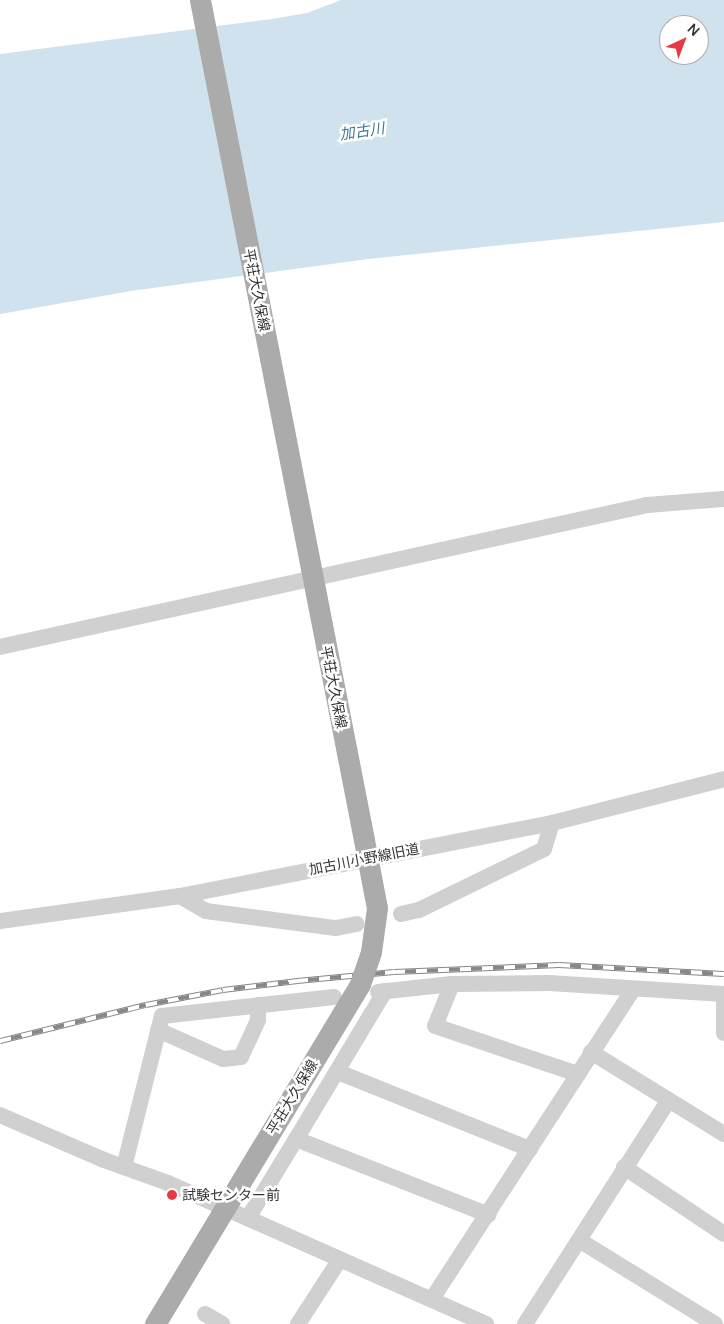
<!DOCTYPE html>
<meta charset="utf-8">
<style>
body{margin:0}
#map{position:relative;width:724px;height:1324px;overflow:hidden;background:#fff;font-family:Manrope,"Noto Sans JP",sans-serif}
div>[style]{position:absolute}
.water>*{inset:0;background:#cfe2ee}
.minor>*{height:16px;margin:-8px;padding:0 8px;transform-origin:8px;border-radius:8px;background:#d0d0d0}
.major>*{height:21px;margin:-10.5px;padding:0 10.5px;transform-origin:10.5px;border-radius:10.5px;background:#ababab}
.rail>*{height:5.5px;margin-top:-2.75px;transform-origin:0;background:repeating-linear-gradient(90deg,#fff 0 11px,#888 0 22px);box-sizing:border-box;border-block:1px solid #888}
.major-bridge>*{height:21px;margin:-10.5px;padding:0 10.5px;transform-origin:10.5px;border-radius:10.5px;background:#ababab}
.dots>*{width:14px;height:14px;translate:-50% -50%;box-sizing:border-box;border:2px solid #fff;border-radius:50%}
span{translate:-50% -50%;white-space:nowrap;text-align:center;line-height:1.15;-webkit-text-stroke:5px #fff;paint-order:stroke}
.street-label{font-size:14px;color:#333}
.poi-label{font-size:14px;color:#333}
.left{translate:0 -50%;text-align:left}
.water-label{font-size:15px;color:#3f7597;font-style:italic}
.north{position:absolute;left:659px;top:15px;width:50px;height:50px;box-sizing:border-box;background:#fff;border:1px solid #adadad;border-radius:50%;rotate:43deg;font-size:14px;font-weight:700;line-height:20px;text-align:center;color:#333}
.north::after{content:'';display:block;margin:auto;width:18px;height:22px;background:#e63946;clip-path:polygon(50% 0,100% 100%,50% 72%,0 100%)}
</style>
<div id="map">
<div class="water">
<div style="clip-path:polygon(evenodd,341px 0,724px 0,724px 222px,368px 259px,131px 291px,0 314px,0 54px,272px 19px,307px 13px,341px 0,669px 25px,699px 25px,699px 55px,669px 55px,669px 25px)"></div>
</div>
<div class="minor">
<div style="left:0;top:647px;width:662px;rotate:-12.38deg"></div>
<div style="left:647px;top:505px;width:77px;rotate:-4.5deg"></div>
<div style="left:180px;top:896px;width:30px;rotate:30deg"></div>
<div style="left:206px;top:911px;width:131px;rotate:7.5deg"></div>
<div style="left:336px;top:928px;width:21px;rotate:-11deg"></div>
<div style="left:401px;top:914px;width:18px;rotate:-13deg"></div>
<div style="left:419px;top:910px;width:139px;rotate:-26deg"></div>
<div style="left:544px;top:849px;width:27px;rotate:-73deg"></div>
<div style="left:0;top:921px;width:182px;rotate:-7.9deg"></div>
<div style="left:180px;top:896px;width:379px;rotate:-11.1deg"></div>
<div style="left:552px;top:823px;width:178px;rotate:-14.3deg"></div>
<div style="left:452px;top:984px;width:45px;rotate:112deg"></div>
<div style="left:435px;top:1026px;width:151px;rotate:18.6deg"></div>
<div style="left:385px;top:991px;width:173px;rotate:121deg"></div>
<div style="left:296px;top:1139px;width:207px;rotate:21.5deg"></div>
<div style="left:378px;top:992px;width:74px;rotate:-6.2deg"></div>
<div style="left:452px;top:984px;width:97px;rotate:-0.6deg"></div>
<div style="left:549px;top:983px;width:175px;rotate:3.6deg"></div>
<div style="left:724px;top:994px;width:39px;rotate:90deg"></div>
<div style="left:158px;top:1030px;width:71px;rotate:24deg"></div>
<div style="left:223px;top:1059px;width:18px;rotate:-6deg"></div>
<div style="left:241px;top:1057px;width:41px;rotate:-65.3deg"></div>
<div style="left:258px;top:1020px;width:15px;rotate:-90deg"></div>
<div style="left:591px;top:1052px;width:156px;rotate:31.7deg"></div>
<div style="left:338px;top:1072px;width:207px;rotate:21.9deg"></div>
<div style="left:0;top:1115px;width:113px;rotate:23.4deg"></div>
<div style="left:104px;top:1160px;width:68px;rotate:19.8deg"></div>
<div style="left:168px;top:1183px;width:348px;rotate:23.9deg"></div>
<div style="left:124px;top:1167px;width:156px;rotate:-75.9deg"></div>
<div style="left:162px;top:1016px;width:173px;rotate:-6.3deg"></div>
<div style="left:624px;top:1167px;width:120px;rotate:33.8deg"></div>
<div style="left:248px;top:1218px;width:92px;rotate:-58.7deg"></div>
<div style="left:579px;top:1240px;width:160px;rotate:31.7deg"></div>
<div style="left:432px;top:1299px;width:369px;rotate:-57deg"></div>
<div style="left:205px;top:1314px;width:20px;rotate:30deg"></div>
<div style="left:298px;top:1324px;width:77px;rotate:-57.1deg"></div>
<div style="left:525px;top:1324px;width:266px;rotate:-57.3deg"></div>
</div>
<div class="major">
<div style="left:364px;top:840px;width:69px;rotate:79.2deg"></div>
<div style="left:377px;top:908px;width:44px;rotate:97.8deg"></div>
<div style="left:155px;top:1324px;width:397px;rotate:-58.9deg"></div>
</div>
<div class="rail">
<div style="left:0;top:1041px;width:150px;rotate:-13.9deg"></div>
<div style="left:146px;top:1005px;width:78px;rotate:-11deg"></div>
<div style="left:223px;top:990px;width:75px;rotate:-6.9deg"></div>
<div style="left:297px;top:981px;width:97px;rotate:-5.3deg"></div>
<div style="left:394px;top:972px;width:165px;rotate:-2.4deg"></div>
<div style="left:559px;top:965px;width:165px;rotate:3.1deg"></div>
</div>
<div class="major-bridge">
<div style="left:200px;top:0;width:856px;rotate:78.95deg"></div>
<div style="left:360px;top:984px;width:34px;rotate:-71deg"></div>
</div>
<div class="dots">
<div style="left:172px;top:1195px;background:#e63946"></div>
</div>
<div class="street-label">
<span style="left:257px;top:290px;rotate:79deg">平荘大久保線</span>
<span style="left:334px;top:687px;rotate:79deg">平荘大久保線</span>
<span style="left:364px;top:859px;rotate:-11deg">加古川小野線旧道</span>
<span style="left:292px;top:1097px;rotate:-59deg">平荘大久保線</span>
</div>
<div class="poi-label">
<span class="left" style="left:182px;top:1195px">試験センター前</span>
</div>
<div class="water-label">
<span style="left:362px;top:131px;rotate:-9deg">加古川</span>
</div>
<div class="north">N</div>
</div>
